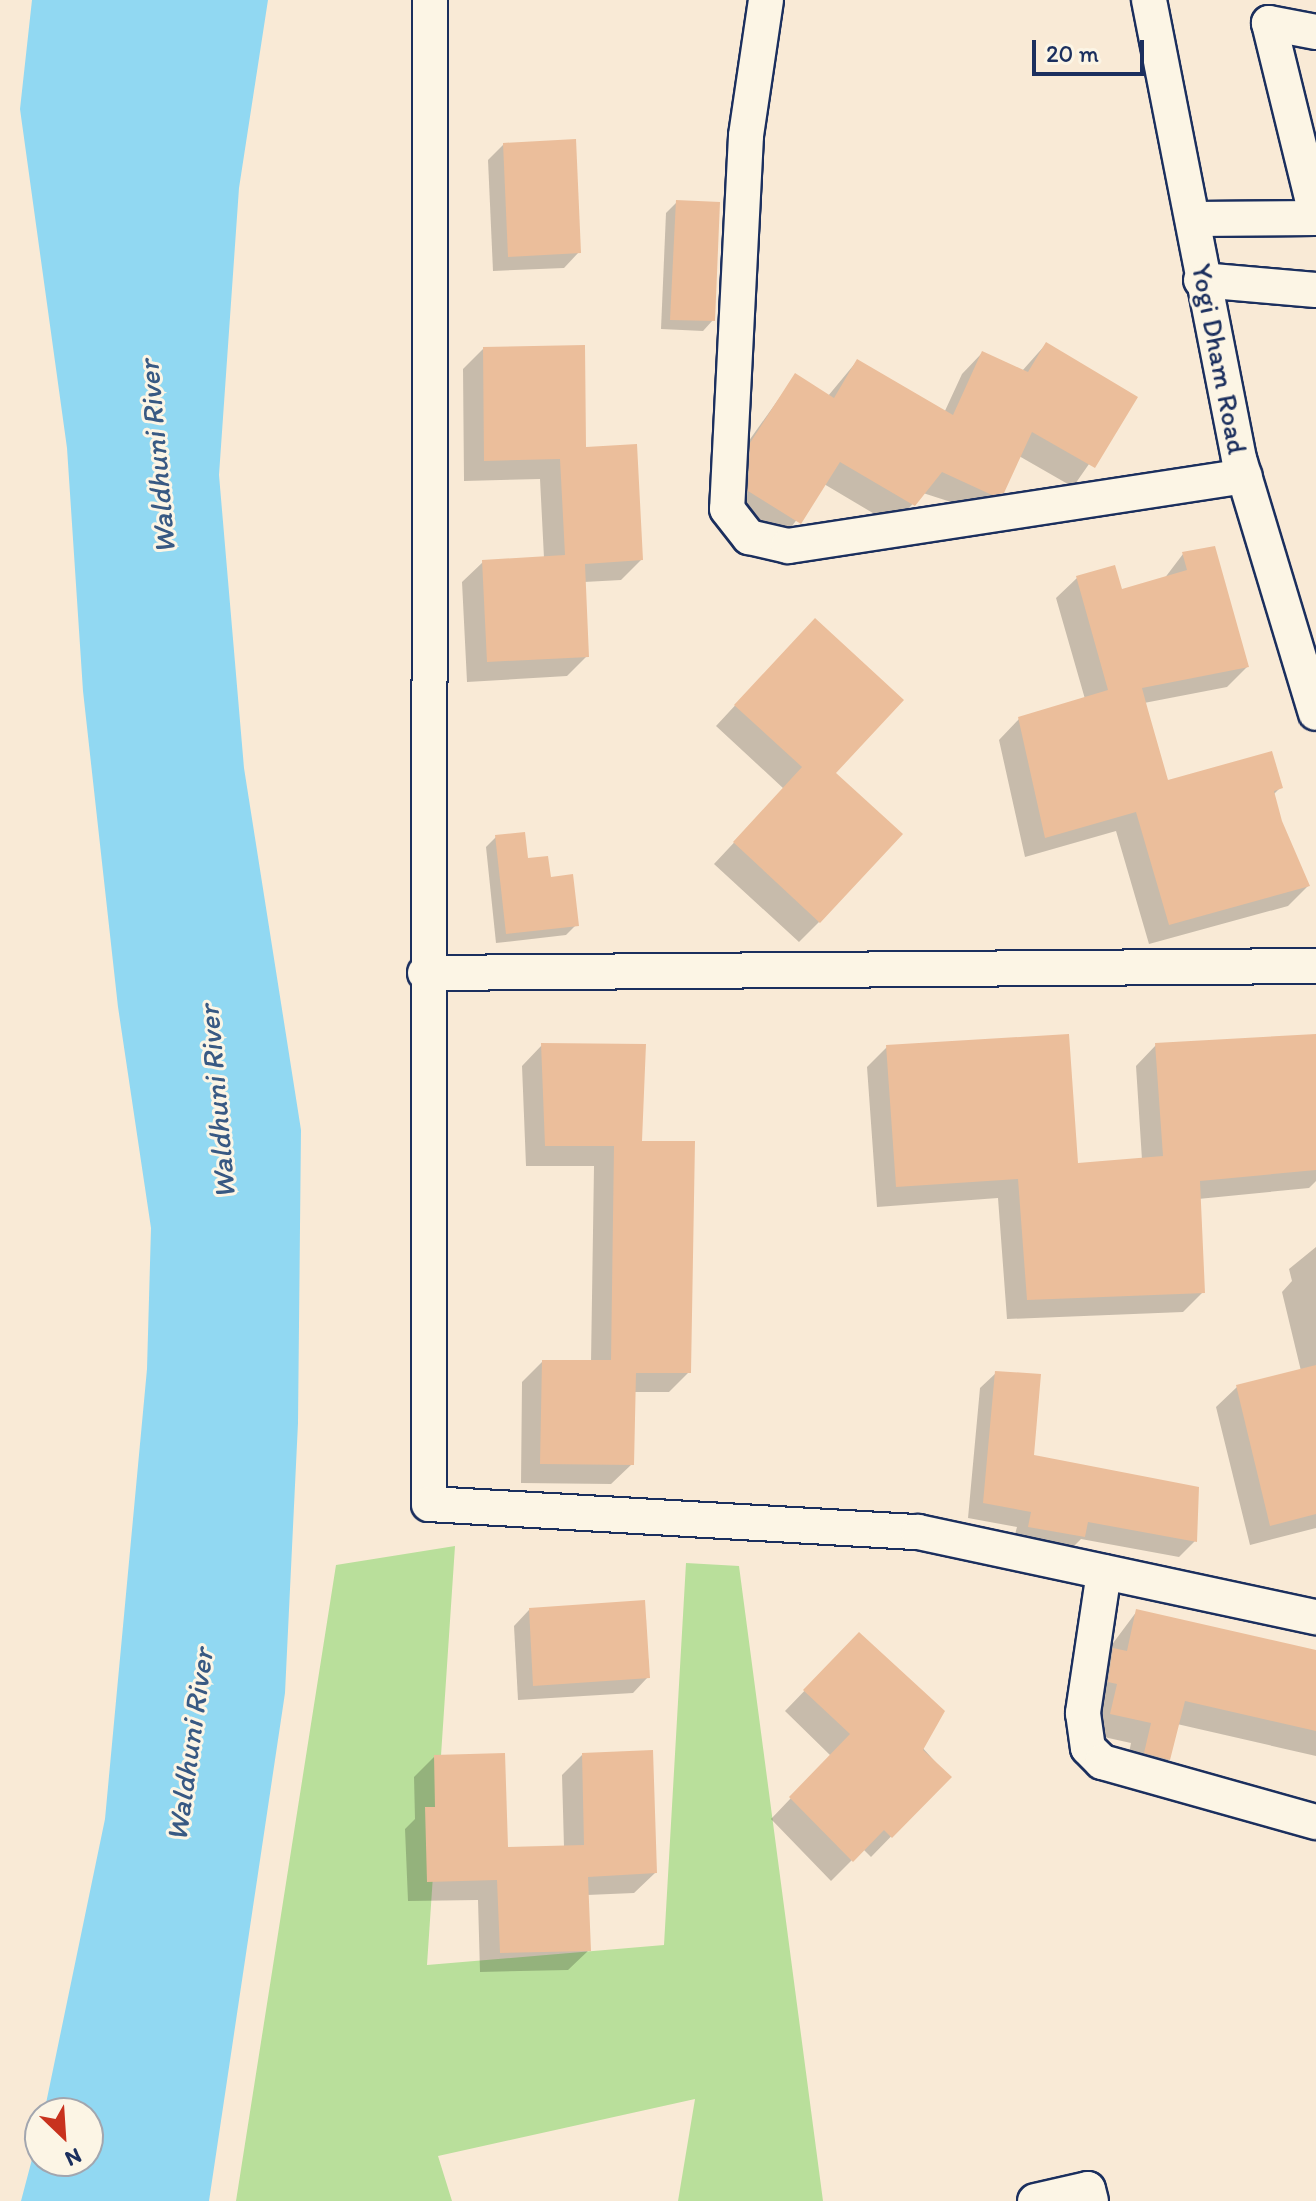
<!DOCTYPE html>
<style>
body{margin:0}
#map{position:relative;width:1316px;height:2201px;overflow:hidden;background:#f9ead6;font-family:Itim,sans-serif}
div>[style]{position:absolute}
.green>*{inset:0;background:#b9df9b}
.water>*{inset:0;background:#91d8f2}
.shadow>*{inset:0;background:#0003}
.building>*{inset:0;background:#ebbe9b}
.roads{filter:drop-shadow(2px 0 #1b2f5e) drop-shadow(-2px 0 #1b2f5e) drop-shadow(0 2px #1b2f5e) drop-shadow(0 -2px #1b2f5e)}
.street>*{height:34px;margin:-17px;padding:0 17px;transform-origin:17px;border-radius:17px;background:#fcf5e5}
span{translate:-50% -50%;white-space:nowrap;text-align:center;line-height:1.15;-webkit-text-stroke:6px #fcf5e5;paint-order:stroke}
.street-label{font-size:28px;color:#1b2f5e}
.water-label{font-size:30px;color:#385983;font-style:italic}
.north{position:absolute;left:24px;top:2097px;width:80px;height:80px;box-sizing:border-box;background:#fcf5e5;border:2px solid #a2a6af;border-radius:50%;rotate:155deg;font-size:22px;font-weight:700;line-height:32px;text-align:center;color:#1b2f5e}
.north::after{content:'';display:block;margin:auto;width:28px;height:36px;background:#c8321e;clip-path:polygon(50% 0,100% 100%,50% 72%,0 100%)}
.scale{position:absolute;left:1032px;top:40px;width:112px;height:36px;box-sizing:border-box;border:4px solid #1b2f5e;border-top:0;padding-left:10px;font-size:24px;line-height:28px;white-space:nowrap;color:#1b2f5e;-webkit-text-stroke:6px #fcf5e5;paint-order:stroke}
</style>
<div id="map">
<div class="green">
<div style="clip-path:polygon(455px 1546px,427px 1965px,664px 1945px,686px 1563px,739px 1566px,823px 2201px,678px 2201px,695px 2099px,438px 2156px,452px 2201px,236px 2201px,336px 1565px)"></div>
</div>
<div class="water">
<div style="clip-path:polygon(32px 0,268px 0,239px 188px,219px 475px,244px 768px,301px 1130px,298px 1423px,285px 1693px,209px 2201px,21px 2201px,40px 2129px,40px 2161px,88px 2161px,88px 2113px,44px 2113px,105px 1819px,147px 1369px,151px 1228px,118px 1007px,83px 691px,67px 448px,20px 109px)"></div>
</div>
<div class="shadow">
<div style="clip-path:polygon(504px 144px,579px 252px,564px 268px,493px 271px,488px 160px)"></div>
<div style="clip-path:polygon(677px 202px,713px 320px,703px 331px,661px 329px,666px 213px)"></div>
<div style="clip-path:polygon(1046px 344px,1135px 398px,1073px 487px,1019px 456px,1003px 491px,982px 512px,923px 493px,893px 525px,824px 484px,779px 543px,729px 511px,731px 466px,795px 376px,828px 396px,857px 361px,944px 413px,962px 374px,982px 353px,1022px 371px)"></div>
<div style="clip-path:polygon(483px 349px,584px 449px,641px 560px,621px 580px,584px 582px,587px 656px,567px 676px,467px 682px,462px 582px,483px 562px,544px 558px,540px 479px,464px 481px,463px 369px)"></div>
<div style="clip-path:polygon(1183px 554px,1247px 667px,1227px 687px,1144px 703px,1167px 782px,1281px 787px,1273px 795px,1280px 822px,1308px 886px,1288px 906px,1149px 944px,1116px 831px,1025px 857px,999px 740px,1019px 719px,1085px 699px,1056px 598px,1077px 578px,1121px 591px,1164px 579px)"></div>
<div style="clip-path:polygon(795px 641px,819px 922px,799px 942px,714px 864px,784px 789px,716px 726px)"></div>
<div style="clip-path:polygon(496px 837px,549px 879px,576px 925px,566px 935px,496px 943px,486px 847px)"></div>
<div style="clip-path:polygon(1316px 1036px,1316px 1181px,1309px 1188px,1198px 1199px,1203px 1292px,1183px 1312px,1007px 1319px,998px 1198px,877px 1207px,867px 1067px,887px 1047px,1076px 1165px,1142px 1160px,1136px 1066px,1156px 1045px)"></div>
<div style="clip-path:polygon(542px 1045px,640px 1143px,689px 1372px,669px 1392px,633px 1392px,632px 1464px,611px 1484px,521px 1483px,522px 1382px,542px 1362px,591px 1362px,594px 1166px,526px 1166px,522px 1066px)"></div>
<div style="clip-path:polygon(1316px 1247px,1316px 1528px,1250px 1545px,1216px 1407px,1237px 1387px,1301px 1371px,1282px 1292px,1292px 1281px,1289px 1269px)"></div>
<div style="clip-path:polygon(996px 1373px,1032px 1457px,1195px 1541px,1179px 1557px,1081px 1539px,1068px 1552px,1013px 1542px,1017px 1527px,968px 1518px,980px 1388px)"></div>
<div style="clip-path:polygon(529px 1610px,648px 1677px,633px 1693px,518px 1700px,514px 1626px)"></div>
<div style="clip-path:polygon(1137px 1611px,1316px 1652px,1316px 1756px,1177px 1724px,1169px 1759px,1148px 1780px,1125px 1773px,1131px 1743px,1090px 1734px,1093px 1670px)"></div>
<div style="clip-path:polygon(839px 1655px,949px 1777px,871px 1857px,863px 1849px,831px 1881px,771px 1819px,831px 1756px,785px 1711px)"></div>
<div style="clip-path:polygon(582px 1755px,655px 1873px,634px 1893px,587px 1895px,589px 1950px,568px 1970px,480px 1972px,478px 1900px,408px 1901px,405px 1829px,415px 1819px,414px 1777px,434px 1757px,506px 1849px,564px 1847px,562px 1775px)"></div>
</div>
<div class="building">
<div style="clip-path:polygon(576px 139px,581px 253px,508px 257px,503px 143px)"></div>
<div style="clip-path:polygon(676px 200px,720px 202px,715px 321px,670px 320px)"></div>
<div style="clip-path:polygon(1046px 342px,1138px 397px,1095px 468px,1032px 432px,1004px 493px,992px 495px,942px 472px,915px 506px,840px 462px,801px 524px,748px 491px,750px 443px,795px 373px,834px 398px,857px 359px,953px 415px,982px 351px,1028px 372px)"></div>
<div style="clip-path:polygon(585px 345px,586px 447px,637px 444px,643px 560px,585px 564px,589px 657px,487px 662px,482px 560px,565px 555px,560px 459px,484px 461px,483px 347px)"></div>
<div style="clip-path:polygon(1215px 546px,1249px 667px,1142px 688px,1148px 710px,1168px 780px,1272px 751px,1283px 788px,1274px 791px,1282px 821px,1310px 886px,1169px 925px,1136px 812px,1045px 838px,1018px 717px,1108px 690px,1076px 576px,1115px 565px,1122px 589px,1187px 570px,1182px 552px)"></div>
<div style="clip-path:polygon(815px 618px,904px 700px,836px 773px,903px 834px,820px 923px,733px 842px,802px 767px,734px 705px)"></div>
<div style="clip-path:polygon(525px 832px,528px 858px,548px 856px,551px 877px,573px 874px,579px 926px,506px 934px,495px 835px)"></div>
<div style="clip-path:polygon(1069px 1034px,1078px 1163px,1163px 1156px,1155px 1043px,1316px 1034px,1316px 1170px,1200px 1181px,1205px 1293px,1027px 1300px,1018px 1179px,896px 1187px,886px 1045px)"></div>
<div style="clip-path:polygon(541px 1043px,646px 1044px,642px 1141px,695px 1141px,691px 1373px,636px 1373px,634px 1465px,540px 1464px,542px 1360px,611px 1360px,614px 1146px,545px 1146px)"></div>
<div style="clip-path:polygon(1316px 1365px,1316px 1514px,1270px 1526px,1236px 1385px)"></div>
<div style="clip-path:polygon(995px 1371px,1041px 1374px,1034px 1455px,1199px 1487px,1197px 1542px,1088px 1522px,1085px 1537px,1028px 1527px,1031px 1512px,983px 1503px)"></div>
<div style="clip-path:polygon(645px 1600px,650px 1678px,533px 1686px,529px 1608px)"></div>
<div style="clip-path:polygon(1136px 1609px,1316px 1650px,1316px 1731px,1185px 1701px,1170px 1760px,1144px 1753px,1151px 1723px,1110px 1714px,1117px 1684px,1108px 1682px,1113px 1648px,1127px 1651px)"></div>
<div style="clip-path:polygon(859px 1632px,945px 1711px,923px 1750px,952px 1777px,892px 1838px,884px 1830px,853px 1862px,789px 1797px,850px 1734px,803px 1690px)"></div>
<div style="clip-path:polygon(653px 1750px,657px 1873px,588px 1877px,591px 1951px,500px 1953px,497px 1880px,427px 1882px,425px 1807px,435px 1807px,434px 1755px,505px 1753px,508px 1847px,584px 1845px,582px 1753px)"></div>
</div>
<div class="roads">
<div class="street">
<div style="left:430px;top:0;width:1504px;rotate:90.04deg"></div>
<div style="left:429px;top:1504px;width:490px;rotate:3.3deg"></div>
<div style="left:918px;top:1532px;width:407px;rotate:12.1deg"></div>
<div style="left:766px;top:0;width:137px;rotate:98.4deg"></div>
<div style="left:746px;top:136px;width:373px;rotate:92.9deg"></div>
<div style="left:727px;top:509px;width:36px;rotate:52deg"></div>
<div style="left:749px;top:537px;width:40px;rotate:13deg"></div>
<div style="left:788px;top:546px;width:462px;rotate:-8.7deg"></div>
<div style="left:1149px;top:0;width:471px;rotate:78.9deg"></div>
<div style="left:1240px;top:462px;width:262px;rotate:73.2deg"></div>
<div style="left:1316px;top:32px;width:48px;rotate:-169.2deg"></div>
<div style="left:1269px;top:23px;width:198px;rotate:76.2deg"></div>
<div style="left:1195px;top:219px;width:121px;rotate:-0.5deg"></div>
<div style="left:1201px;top:280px;width:115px;rotate:5deg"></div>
<div style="left:425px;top:973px;width:891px;rotate:-0.45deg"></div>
<div style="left:1104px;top:1572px;width:143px;rotate:98.5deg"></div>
<div style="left:1083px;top:1713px;width:35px;rotate:82deg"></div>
<div style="left:1088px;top:1748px;width:20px;rotate:45deg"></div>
<div style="left:1102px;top:1762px;width:222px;rotate:15.7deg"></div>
<div style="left:1035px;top:2201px;width:54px;rotate:-12.8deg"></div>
<div style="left:1088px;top:2189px;width:12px;rotate:76deg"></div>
</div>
</div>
<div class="street-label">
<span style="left:1220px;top:359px;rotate:79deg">Yogi Dham Road</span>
</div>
<div class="water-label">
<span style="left:157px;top:457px;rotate:-95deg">Waldhuni River</span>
<span style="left:217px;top:1102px;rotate:-95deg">Waldhuni River</span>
<span style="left:190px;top:1745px;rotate:-82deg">Waldhuni River</span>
</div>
<div class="north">N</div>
<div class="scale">20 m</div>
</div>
